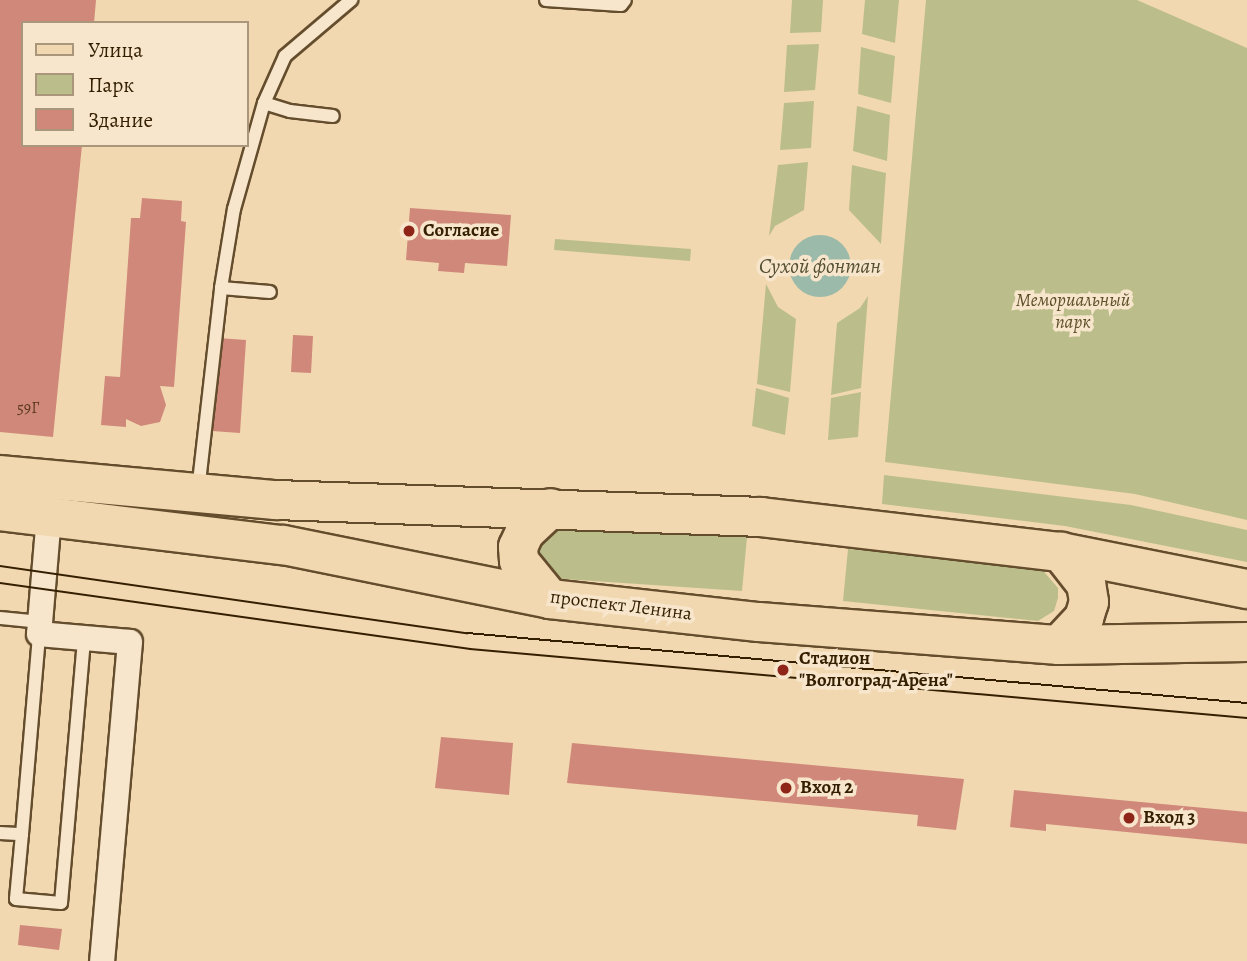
<!DOCTYPE html>
<meta charset="utf-8">
<style>
body{margin:0}
#map{position:relative;width:1247px;height:961px;overflow:hidden;background:#f2d8b0;font-family:Alegreya,serif}
div>[style]{position:absolute}
.green>*{inset:0;background:#bbbe8b}
.water>*{inset:0;background:#9bbaa9}
.round{border-radius:50%}
.building>*{inset:0;background:#cf8879}
.roads{filter:drop-shadow(2px 0 #644d2d) drop-shadow(-2px 0 #644d2d) drop-shadow(0 2px #644d2d) drop-shadow(0 -2px #644d2d)}
.lane>*{height:12px;margin:-6px;padding:0 6px;transform-origin:6px;border-radius:6px;background:#f7e6cc}
.street>*{height:24px;margin:-12px;padding:0 12px;transform-origin:12px;border-radius:12px;background:#f7e6cc}
.primary>*{height:38px;margin:-19px;padding:0 19px;transform-origin:19px;border-radius:19px;background:#f2d8b0}
.tram>*{height:2px;margin:-1px;padding:0 1px;transform-origin:1px;border-radius:1px;background:#351f01}
.dots>*{width:19px;height:19px;translate:-50% -50%;box-sizing:border-box;border:4px solid #f7e6cc;border-radius:50%}
span{translate:-50% -50%;white-space:nowrap;text-align:center;line-height:1.15;-webkit-text-stroke:7px #f7e6cc;paint-order:stroke}
.number-label{font-size:16px;color:#5c391f}
.number-label span{-webkit-text-stroke-width:0}
.poi-label{font-size:19px;color:#351f01;font-weight:700}
.left{translate:0 -50%;text-align:left}
.park-label{font-size:19px;color:#5d4f2a;font-style:italic}
.street-label{font-size:19px;color:#351f01}
.water-label{font-size:21px;color:#544e33;font-style:italic}
.legend{position:absolute;left:21px;top:21px;width:228px;height:126px;box-sizing:border-box;background:#f7e6cc;border:2px solid #a9967b;margin:0;padding:9px 12px;list-style:none;font-size:21px;color:#351f01}
.legend li{display:flex;align-items:center;gap:14px;height:35px}
.legend b{width:35px;border:2px solid #a9967b}
</style>
<div id="map">
<div class="green">
<div style="clip-path:polygon(792px 0,823px 0,821px 32px,790px 33px)"></div>
<div style="clip-path:polygon(865px 0,899px 0,895px 43px,862px 34px)"></div>
<div style="clip-path:polygon(926px 0,1137px 0,1247px 48px,1247px 520px,1135px 494px,885px 462px)"></div>
<div style="clip-path:polygon(819px 44px,815px 90px,784px 92px,787px 45px)"></div>
<div style="clip-path:polygon(861px 47px,895px 56px,891px 103px,858px 94px)"></div>
<div style="clip-path:polygon(814px 101px,811px 148px,780px 150px,784px 103px)"></div>
<div style="clip-path:polygon(857px 106px,890px 115px,887px 161px,853px 151px)"></div>
<div style="clip-path:polygon(808px 162px,804px 210px,775px 226px,769px 236px,778px 165px)"></div>
<div style="clip-path:polygon(852px 165px,886px 173px,881px 244px,849px 210px)"></div>
<div style="clip-path:polygon(555px 239px,691px 249px,690px 261px,554px 250px)"></div>
<div style="clip-path:polygon(766px 284px,778px 307px,796px 319px,790px 392px,757px 384px)"></div>
<div style="clip-path:polygon(868px 296px,861px 388px,831px 395px,837px 323px,860px 308px)"></div>
<div style="clip-path:polygon(756px 388px,789px 398px,785px 435px,752px 426px)"></div>
<div style="clip-path:polygon(861px 392px,858px 437px,828px 440px,831px 398px)"></div>
<div style="clip-path:polygon(884px 475px,1131px 505px,1247px 530px,1247px 562px,1065px 526px,882px 504px)"></div>
<div style="clip-path:polygon(560px 525px,747px 537px,742px 591px,549px 578px,538px 565px,539px 544px)"></div>
<div style="clip-path:polygon(848px 549px,1039px 566px,1058px 588px,1058px 598px,1054px 611px,1038px 621px,843px 601px)"></div>
</div>
<div class="water">
<div class="round" style="left:789px;top:235px;width:62px;height:62px"></div>
</div>
<div class="building">
<div style="clip-path:polygon(0 0,96px 0,94px 23px,23px 23px,23px 145px,82px 145px,53px 437px,0 432px)"></div>
<div style="clip-path:polygon(142px 198px,182px 201px,181px 221px,186px 222px,174px 387px,160px 386px,166px 405px,160px 422px,141px 426px,126px 419px,126px 427px,101px 425px,105px 376px,120px 377px,131px 218px,140px 218px)"></div>
<div style="clip-path:polygon(410px 208px,511px 215px,507px 266px,465px 263px,464px 273px,438px 271px,439px 263px,406px 260px)"></div>
<div style="clip-path:polygon(293px 335px,313px 336px,311px 373px,291px 372px)"></div>
<div style="clip-path:polygon(218px 338px,246px 340px,240px 433px,212px 431px)"></div>
<div style="clip-path:polygon(441px 737px,513px 743px,509px 795px,435px 788px)"></div>
<div style="clip-path:polygon(572px 743px,964px 779px,956px 830px,917px 826px,918px 815px,567px 783px)"></div>
<div style="clip-path:polygon(1014px 790px,1247px 812px,1247px 844px,1046px 824px,1046px 831px,1010px 827px)"></div>
<div style="clip-path:polygon(20px 925px,62px 929px,59px 950px,18px 945px)"></div>
</div>
<div class="roads">
<div class="lane">
<div style="left:546px;top:0;width:75px;rotate:3.8deg"></div>
<div style="left:621px;top:5px;width:6px;rotate:-51deg"></div>
<div style="left:264px;top:103px;width:27px;rotate:17deg"></div>
<div style="left:290px;top:111px;width:43px;rotate:6.6deg"></div>
<div style="left:221px;top:288px;width:49px;rotate:4.7deg"></div>
<div style="left:198px;top:491px;width:204px;rotate:-83.5deg"></div>
<div style="left:221px;top:288px;width:80px;rotate:-80.7deg"></div>
<div style="left:234px;top:209px;width:110px;rotate:-74.2deg"></div>
<div style="left:264px;top:103px;width:51px;rotate:-65.9deg"></div>
<div style="left:285px;top:56px;width:87px;rotate:-40.3deg"></div>
<div style="left:0;top:618px;width:40px;rotate:5.7deg"></div>
<div style="left:0;top:833px;width:22px;rotate:3deg"></div>
<div style="left:22px;top:834px;width:201px;rotate:-85.1deg"></div>
<div style="left:22px;top:834px;width:65px;rotate:95.3deg"></div>
<div style="left:16px;top:899px;width:45px;rotate:5.1deg"></div>
<div style="left:61px;top:903px;width:266px;rotate:-85deg"></div>
</div>
<div class="street">
<div style="left:49px;top:516px;width:118px;rotate:94.8deg"></div>
<div style="left:39px;top:634px;width:91px;rotate:5deg"></div>
<div style="left:130px;top:642px;width:320px;rotate:95deg"></div>
</div>
<div class="primary">
<div style="left:0;top:475px;width:277px;rotate:5.2deg"></div>
<div style="left:276px;top:500px;width:485px;rotate:2deg"></div>
<div style="left:761px;top:517px;width:302px;rotate:6.7deg"></div>
<div style="left:1061px;top:552px;width:190px;rotate:11.3deg"></div>
<div style="left:0;top:511px;width:285px;rotate:6.9deg"></div>
<div style="left:283px;top:545px;width:272px;rotate:11.4deg"></div>
<div style="left:550px;top:599px;width:210px;rotate:6.3deg"></div>
<div style="left:759px;top:622px;width:301px;rotate:4.4deg"></div>
<div style="left:1059px;top:645px;width:188px;rotate:-0.9deg"></div>
<div style="left:550px;top:599px;width:49px;rotate:-129.2deg"></div>
<div style="left:519px;top:561px;width:14px;rotate:-94deg"></div>
<div style="left:518px;top:547px;width:17px;rotate:-65deg"></div>
<div style="left:525px;top:532px;width:35px;rotate:-43deg"></div>
<div style="left:1059px;top:645px;width:37px;rotate:-47deg"></div>
<div style="left:1084px;top:618px;width:17px;rotate:-73deg"></div>
<div style="left:1089px;top:602px;width:18px;rotate:-99deg"></div>
<div style="left:1086px;top:584px;width:41px;rotate:-128deg"></div>
</div>
</div>
<div class="tram">
<div style="left:0;top:566px;width:472px;rotate:8.2deg"></div>
<div style="left:467px;top:633px;width:783px;rotate:5.13deg"></div>
<div style="left:0;top:583px;width:475px;rotate:8deg"></div>
<div style="left:470px;top:649px;width:780px;rotate:5.07deg"></div>
</div>
<div class="dots">
<div style="left:409px;top:231px;background:#8f2418"></div>
<div style="left:783px;top:670px;background:#8f2418"></div>
<div style="left:786px;top:788px;background:#8f2418"></div>
<div style="left:1129px;top:818px;background:#8f2418"></div>
</div>
<div class="number-label">
<span style="left:28px;top:408px">59Г</span>
</div>
<div class="poi-label">
<span class="left" style="left:423px;top:231px">Согласие</span>
<span class="left" style="left:799px;top:670px">Стадион<br>"Волгоград-Арена"</span>
<span class="left" style="left:800px;top:788px">Вход 2</span>
<span class="left" style="left:1143px;top:818px">Вход 3</span>
</div>
<div class="park-label">
<span style="left:1073px;top:312px">Мемориальный<br>парк</span>
</div>
<div class="street-label">
<span style="left:621px;top:606px;rotate:7deg">проспект Ленина</span>
</div>
<div class="water-label">
<span style="left:820px;top:266px">Сухой фонтан</span>
</div>
<ul class="legend">
<li><b style="height:9px;background:#f2d8b0"></b>Улица</li>
<li><b style="height:19px;background:#bbbe8b"></b>Парк</li>
<li><b style="height:19px;background:#cf8879"></b>Здание</li>
</ul>
</div>
